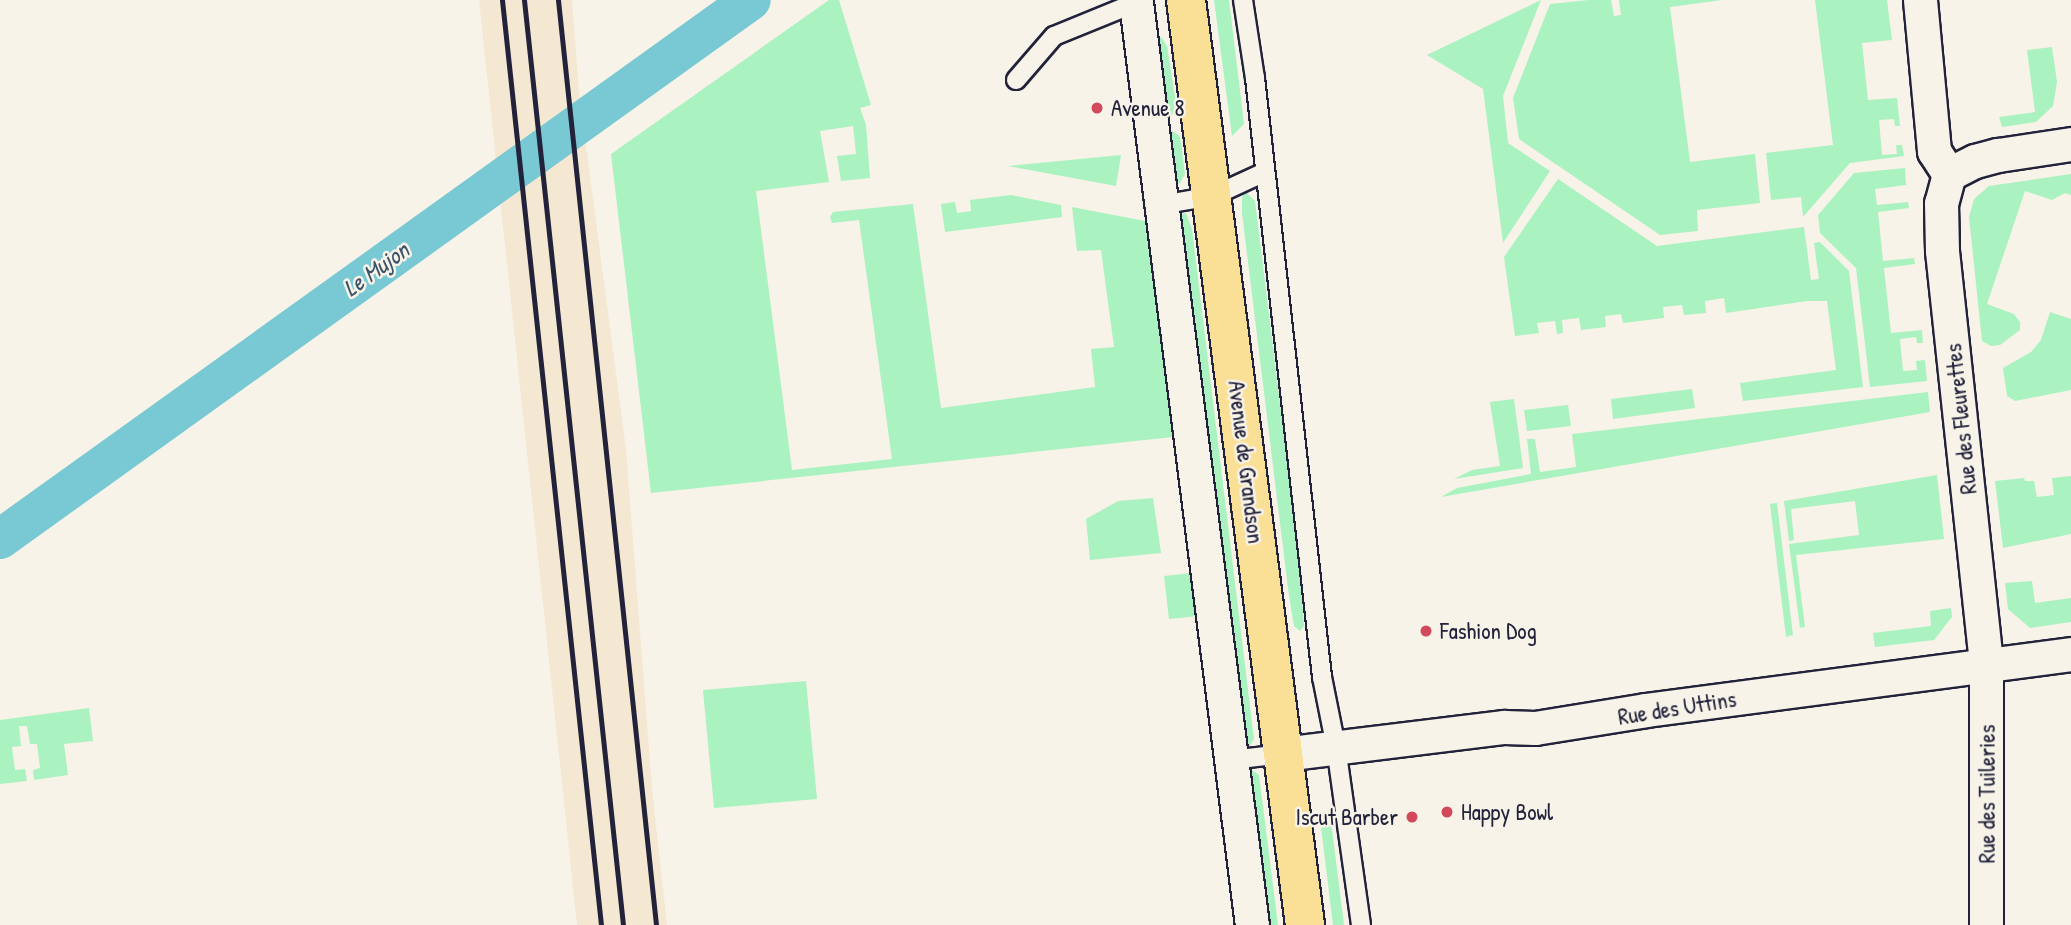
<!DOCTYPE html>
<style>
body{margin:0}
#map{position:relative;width:2071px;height:925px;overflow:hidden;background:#f7f3e8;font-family:"Patrick Hand",sans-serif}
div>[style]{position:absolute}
.built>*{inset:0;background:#f5e8d3}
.green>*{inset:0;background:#aaf2bf}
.canal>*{height:40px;margin:-20px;padding:0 20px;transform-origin:20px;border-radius:20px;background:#78c9d3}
.roads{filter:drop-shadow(2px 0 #22223b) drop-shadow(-2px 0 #22223b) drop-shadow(0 2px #22223b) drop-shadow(0 -2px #22223b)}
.lane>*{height:18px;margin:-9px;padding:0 9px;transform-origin:9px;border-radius:9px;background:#f7f3e8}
.street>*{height:33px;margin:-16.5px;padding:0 16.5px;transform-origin:16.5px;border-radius:16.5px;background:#f7f3e8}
.primary>*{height:38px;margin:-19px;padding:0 19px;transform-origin:19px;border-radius:19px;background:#fadf96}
.rail>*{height:5px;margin:-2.5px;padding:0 2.5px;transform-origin:2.5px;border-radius:2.5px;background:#22223b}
.dots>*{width:19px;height:19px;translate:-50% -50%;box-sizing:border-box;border:4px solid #f7f3e8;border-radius:50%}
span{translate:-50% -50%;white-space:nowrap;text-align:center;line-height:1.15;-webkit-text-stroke:5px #f7f3e8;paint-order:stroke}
.poi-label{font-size:23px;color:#22223b}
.left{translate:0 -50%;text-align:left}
.right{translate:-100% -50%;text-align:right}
.street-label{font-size:23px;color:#22223b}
.water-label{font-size:24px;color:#3c5469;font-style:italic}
</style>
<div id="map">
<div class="built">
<div style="clip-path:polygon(479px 0,572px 0,579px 92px,626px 449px,652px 788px,667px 925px,577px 925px)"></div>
</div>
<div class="green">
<div style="clip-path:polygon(829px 0,839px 0,871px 105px,860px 108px,866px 125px,870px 178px,841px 181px,837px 156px,856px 154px,853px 126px,820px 131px,829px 182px,756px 191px,792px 470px,892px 459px,859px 220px,832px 223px,830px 217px,833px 212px,913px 204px,941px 408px,1095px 387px,1091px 349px,1114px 347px,1101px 250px,1077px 251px,1072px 207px,1145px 221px,1173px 437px,651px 493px,611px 154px)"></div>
<div style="clip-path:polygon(1214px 0,1229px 0,1244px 124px,1232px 136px)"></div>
<div style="clip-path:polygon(1541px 0,1503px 96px,1508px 143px,1550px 171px,1503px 243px,1483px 89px,1427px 55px)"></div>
<div style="clip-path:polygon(1589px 0,1611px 0,1614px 16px,1621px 15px,1619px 0,1722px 0,1670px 7px,1690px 162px,1755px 154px,1760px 203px,1697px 210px,1698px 231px,1660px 235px,1519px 139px,1513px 98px,1550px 4px)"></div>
<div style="clip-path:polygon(1815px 0,1887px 0,1892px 40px,1862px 43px,1868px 100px,1897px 98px,1900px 126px,1895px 126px,1894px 119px,1879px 120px,1882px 155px,1897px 154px,1896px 145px,1902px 145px,1904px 156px,1850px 163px,1803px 217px,1801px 197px,1771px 200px,1766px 153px,1833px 145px)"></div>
<div style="clip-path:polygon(1158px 37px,1162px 38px,1167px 46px,1177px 110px,1170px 116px,1166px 115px)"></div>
<div style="clip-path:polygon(2052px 47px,2057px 82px,2053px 106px,2036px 122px,2002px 127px,1999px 117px,2035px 112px,2027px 50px)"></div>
<div style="clip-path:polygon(1167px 128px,1180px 136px,1185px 174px,1180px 183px,1173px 186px)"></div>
<div style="clip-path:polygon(1121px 155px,1116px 186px,1008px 166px)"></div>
<div style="clip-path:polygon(1905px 168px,1906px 185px,1875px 189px,1877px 205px,1908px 202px,1909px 208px,1878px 212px,1883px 261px,1914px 258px,1915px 264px,1884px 268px,1891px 333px,1922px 330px,1923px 343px,1917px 343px,1916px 337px,1900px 339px,1903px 371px,1917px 370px,1916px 361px,1925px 360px,1927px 381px,1870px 387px,1856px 268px,1820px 233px,1818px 215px,1854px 173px)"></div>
<div style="clip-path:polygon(2071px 174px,2071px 195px,2065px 193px,2052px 200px,2025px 191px,1987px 304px,2014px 314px,2020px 322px,2020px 330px,2000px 345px,1991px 346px,1982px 341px,1969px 217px,1974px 199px,1989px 186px)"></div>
<div style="clip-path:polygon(1558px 179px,1657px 246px,1804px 227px,1811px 280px,1819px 279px,1814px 243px,1820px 242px,1849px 271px,1863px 387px,1743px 401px,1740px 383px,1836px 370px,1827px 301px,1807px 301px,1726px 313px,1724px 298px,1705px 301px,1706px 313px,1684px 315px,1682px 305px,1663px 307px,1664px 318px,1623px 323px,1621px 314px,1605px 316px,1606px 327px,1581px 330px,1579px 318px,1562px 320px,1563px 333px,1557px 334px,1555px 321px,1537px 323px,1539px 333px,1515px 336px,1504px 257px)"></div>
<div style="clip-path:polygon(1245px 191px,1255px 201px,1299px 558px,1304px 626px,1300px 631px,1294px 626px,1289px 596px,1242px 213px,1242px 198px)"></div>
<div style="clip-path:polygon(1011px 195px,1061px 205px,1062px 217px,945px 232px,941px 204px,955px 202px,957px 213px,971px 211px,970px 200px)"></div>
<div style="clip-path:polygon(1186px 213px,1192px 229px,1254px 739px,1249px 747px,1246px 746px,1177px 216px)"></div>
<div style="clip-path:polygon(2050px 312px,2071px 319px,2071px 390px,2015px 401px,2007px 396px,2003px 368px,2031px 352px,2041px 340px)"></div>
<div style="clip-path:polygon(1692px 389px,1695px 408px,1613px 419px,1611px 399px)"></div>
<div style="clip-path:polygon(1928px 392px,1930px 412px,1441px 497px,1457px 488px,1531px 474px,1527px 439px,1535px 439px,1540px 472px,1576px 467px,1572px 434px)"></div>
<div style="clip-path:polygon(1514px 399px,1523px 468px,1454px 479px,1472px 470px,1500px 466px,1490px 402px)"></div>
<div style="clip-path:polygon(1568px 405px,1571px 426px,1527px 431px,1524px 410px)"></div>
<div style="clip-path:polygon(1937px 475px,1944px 539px,1796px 555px,1805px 627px,1800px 628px,1789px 544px,1859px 535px,1855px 501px,1791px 509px,1794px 540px,1789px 541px,1784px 501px)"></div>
<div style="clip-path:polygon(2071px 476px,2071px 534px,2003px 548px,1995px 481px,2024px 478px,2025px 481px,2034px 481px,2037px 497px,2054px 495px,2052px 478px)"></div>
<div style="clip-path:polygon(1153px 498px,1161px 553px,1090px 560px,1086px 519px,1118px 501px)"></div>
<div style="clip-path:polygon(1777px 503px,1793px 635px,1786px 637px,1770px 504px)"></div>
<div style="clip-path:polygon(1192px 573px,1198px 616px,1169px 619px,1164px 576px)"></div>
<div style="clip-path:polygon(2032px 581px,2035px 603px,2071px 598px,2071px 622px,2030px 628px,2008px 609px,2005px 583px)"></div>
<div style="clip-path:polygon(1951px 608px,1952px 617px,1934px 640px,1875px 647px,1873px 633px,1931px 626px,1930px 611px)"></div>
<div style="clip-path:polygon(806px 681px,817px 799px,714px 808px,703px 690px)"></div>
<div style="clip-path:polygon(89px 708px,93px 741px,64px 744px,68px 775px,34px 780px,33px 770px,40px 768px,37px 744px,30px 744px,27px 726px,19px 726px,21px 746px,12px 747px,15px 770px,25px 769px,27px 781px,0 784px,0 720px)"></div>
<div style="clip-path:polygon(1252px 770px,1259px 775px,1278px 925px,1265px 925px,1249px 772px)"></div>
<div style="clip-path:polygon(1328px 820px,1331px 822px,1344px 925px,1333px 925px,1321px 827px)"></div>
</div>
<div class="canal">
<div style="left:0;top:539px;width:924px;rotate:-35.67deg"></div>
</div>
<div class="roads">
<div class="lane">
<div style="left:1243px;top:0;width:79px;rotate:81.3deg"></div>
<div style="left:1255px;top:78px;width:603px;rotate:83.62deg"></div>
<div style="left:1322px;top:677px;width:71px;rotate:78.7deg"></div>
<div style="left:1336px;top:747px;width:180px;rotate:82deg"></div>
<div style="left:1016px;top:80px;width:58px;rotate:-49.2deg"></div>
<div style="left:1054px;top:36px;width:95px;rotate:-22.2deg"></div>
<div style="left:1161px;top:208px;width:12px;rotate:-24deg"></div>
<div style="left:1172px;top:203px;width:42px;rotate:-9.7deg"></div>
<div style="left:1213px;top:196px;width:57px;rotate:-24.8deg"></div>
<div style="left:1231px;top:760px;width:52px;rotate:-6.6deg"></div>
</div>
<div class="street">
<div style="left:1920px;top:0;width:152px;rotate:84.7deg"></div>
<div style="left:1934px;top:151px;width:27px;rotate:57deg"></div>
<div style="left:1949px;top:174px;width:30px;rotate:105deg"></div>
<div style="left:1941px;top:203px;width:48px;rotate:88.8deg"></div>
<div style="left:1942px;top:251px;width:415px;rotate:83.9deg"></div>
<div style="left:1986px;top:664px;width:261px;rotate:90deg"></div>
<div style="left:1136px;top:3px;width:929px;rotate:82.83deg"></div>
<div style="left:1949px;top:174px;width:29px;rotate:-27deg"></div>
<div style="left:1975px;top:161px;width:24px;rotate:-15deg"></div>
<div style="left:1998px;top:155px;width:74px;rotate:-8.6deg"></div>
<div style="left:1283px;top:754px;width:223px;rotate:-7deg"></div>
<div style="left:1504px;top:727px;width:31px;rotate:2deg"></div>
<div style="left:1535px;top:728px;width:112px;rotate:-9.2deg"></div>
<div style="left:1646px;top:710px;width:429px;rotate:-7.5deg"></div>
</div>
<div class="primary">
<div style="left:1186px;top:0;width:933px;rotate:82.67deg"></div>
</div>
</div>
<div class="rail">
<div style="left:502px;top:0;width:930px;rotate:83.89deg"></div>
<div style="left:524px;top:0;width:930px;rotate:83.89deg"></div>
<div style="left:558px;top:0;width:930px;rotate:83.95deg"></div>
</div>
<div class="dots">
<div style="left:1097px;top:108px;background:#d1495b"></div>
<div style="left:1426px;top:631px;background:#d1495b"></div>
<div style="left:1447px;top:812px;background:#d1495b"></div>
<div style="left:1412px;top:817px;background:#d1495b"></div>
</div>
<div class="poi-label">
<span class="left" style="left:1111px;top:108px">Avenue 8</span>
<span class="left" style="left:1440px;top:631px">Fashion Dog</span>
<span class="left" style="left:1461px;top:812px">Happy Bowl</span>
<span class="right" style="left:1398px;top:817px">Iscut Barber</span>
</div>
<div class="street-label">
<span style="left:1961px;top:419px;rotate:-96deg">Rue des Fleurettes</span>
<span style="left:1246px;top:462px;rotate:83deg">Avenue de Grandson</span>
<span style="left:1677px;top:708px;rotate:-9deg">Rue des Uttins</span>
<span style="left:1987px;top:794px;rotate:-90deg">Rue des Tuileries</span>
</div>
<div class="water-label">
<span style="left:376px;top:269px;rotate:-36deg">Le Mujon</span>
</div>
</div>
